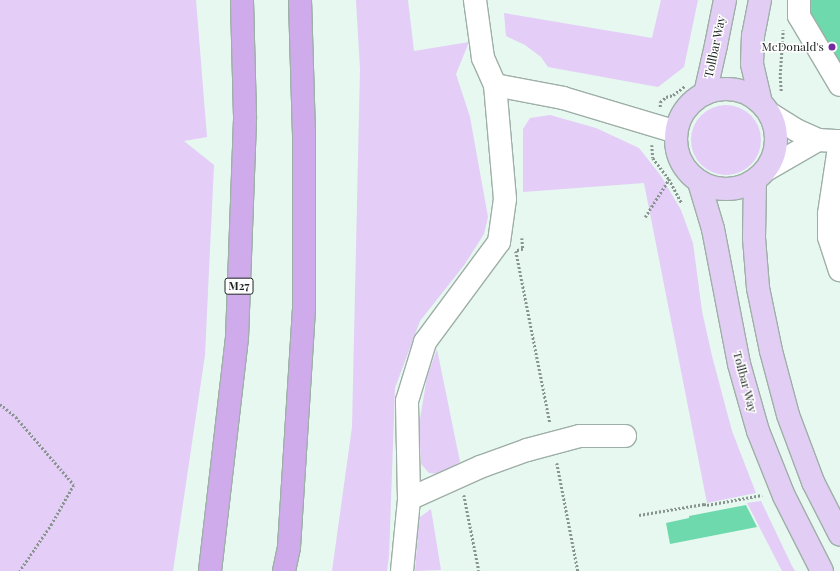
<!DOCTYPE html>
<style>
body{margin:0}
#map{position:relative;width:840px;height:571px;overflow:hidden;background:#e6f8ef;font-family:"Playfair Display",serif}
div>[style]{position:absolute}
.green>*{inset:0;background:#e4cdf7}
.round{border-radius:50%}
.building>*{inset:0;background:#6dd9ad}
.path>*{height:2.5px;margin-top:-1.25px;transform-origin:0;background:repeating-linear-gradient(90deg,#88958f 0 2px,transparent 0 4px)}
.roads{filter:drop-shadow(1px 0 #9eafa7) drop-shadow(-1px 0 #9eafa7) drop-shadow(0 1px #9eafa7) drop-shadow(0 -1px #9eafa7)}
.minor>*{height:22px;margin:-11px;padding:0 11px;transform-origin:11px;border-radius:11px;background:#fff}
.major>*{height:22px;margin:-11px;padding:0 11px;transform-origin:11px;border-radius:11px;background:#e2cdf4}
.major>.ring{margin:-11px;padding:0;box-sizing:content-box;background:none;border:22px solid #e2cdf4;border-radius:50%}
.highway>*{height:22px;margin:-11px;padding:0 11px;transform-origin:11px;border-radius:11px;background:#cfabec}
.dots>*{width:11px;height:11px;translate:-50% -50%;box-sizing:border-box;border:2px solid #fff;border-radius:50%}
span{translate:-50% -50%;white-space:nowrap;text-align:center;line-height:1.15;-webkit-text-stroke:3px #fff;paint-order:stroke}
.shield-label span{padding:1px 3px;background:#fff;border:1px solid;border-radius:3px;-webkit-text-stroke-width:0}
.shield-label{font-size:11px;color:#1d2421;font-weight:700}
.street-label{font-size:12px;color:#1d2421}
.poi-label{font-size:12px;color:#1d2421}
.right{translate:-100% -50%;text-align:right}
</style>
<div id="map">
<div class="green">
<div style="clip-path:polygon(0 0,196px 0,207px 137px,184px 141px,214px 165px,205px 355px,173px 571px,0 571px)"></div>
<div style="clip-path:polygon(356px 0,408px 0,414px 51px,469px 42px,456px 74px,470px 117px,488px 217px,484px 234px,465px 264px,420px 321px,395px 388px,389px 556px,387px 571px,332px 571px,352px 427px,360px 69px)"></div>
<div style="clip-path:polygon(661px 0,698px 0,684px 67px,658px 87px,548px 67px,541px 57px,525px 45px,506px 36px,504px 13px,652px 38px)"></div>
<div class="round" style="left:691px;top:105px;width:70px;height:70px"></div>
<div style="clip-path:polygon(550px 115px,596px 128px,639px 148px,661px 176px,681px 210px,693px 243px,702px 311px,712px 356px,732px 431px,756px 493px,707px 503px,644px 183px,523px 192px,523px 129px,530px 118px)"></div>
<div style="clip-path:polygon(437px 349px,460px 462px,439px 474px,429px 473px,421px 464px,419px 425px,427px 377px)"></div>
<div style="clip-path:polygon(761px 501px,792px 566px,795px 571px,782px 571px,747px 503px)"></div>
<div style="clip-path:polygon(431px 509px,441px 570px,415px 571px,419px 518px)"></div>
</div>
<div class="building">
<div style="clip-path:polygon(810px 0,840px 0,840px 73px,807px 10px)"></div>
<div style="clip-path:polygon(746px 505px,757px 527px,670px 544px,666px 523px,689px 518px,689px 516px)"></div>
</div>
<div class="path">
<div style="left:781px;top:91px;width:16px;rotate:-94deg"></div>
<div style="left:780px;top:75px;width:45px;rotate:-86.2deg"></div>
<div style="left:660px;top:107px;width:5px;rotate:-90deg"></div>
<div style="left:660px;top:102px;width:8px;rotate:-40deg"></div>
<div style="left:666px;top:97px;width:7px;rotate:-16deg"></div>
<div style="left:673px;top:95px;width:15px;rotate:-37deg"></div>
<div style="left:652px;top:145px;width:13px;rotate:86deg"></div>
<div style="left:653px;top:158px;width:26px;rotate:53deg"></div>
<div style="left:669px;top:179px;width:27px;rotate:62deg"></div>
<div style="left:645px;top:217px;width:45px;rotate:-57.7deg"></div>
<div style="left:522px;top:238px;width:11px;rotate:85deg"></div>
<div style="left:523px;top:249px;width:7px;rotate:164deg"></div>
<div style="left:516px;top:251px;width:175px;rotate:78.8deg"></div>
<div style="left:0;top:404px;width:21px;rotate:39deg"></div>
<div style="left:16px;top:417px;width:89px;rotate:49.5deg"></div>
<div style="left:74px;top:485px;width:45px;rotate:119.4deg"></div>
<div style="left:52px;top:524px;width:57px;rotate:124.2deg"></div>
<div style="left:557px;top:463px;width:110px;rotate:79deg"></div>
<div style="left:464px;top:495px;width:77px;rotate:78.8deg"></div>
<div style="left:639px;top:515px;width:66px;rotate:-9.6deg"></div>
<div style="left:704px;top:504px;width:3px;rotate:18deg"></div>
<div style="left:707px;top:505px;width:56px;rotate:-10.3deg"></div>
</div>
<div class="roads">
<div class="minor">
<div style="left:799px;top:0;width:16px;rotate:90deg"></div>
<div style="left:799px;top:16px;width:80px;rotate:59.3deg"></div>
<div style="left:495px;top:85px;width:69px;rotate:10.8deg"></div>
<div style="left:563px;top:98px;width:118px;rotate:16.7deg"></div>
<div style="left:769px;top:113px;width:32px;rotate:32deg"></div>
<div style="left:796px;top:130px;width:24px;rotate:24deg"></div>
<div style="left:818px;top:140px;width:22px;rotate:3deg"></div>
<div style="left:840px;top:141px;width:74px;rotate:98.6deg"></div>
<div style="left:829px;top:214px;width:23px;rotate:90deg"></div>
<div style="left:829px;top:237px;width:35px;rotate:72deg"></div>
<div style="left:766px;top:170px;width:60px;rotate:-30deg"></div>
<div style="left:409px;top:499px;width:78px;rotate:-24.3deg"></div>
<div style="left:480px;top:467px;width:50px;rotate:-19.9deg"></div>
<div style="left:527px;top:450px;width:55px;rotate:-14.8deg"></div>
<div style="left:580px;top:436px;width:45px"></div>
<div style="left:402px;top:571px;width:72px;rotate:-84.4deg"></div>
<div style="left:409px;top:499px;width:98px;rotate:-91.2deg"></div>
<div style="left:407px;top:401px;width:62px;rotate:-73deg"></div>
<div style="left:425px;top:342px;width:124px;rotate:-53.5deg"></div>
<div style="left:499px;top:242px;width:43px;rotate:-82.1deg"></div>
<div style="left:505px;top:199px;width:114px;rotate:-95deg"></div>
<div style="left:495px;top:85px;width:30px;rotate:-114deg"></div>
<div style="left:483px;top:58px;width:59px;rotate:-97.9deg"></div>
</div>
<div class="major">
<div style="left:760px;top:0;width:36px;rotate:101deg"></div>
<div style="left:753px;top:35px;width:29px;rotate:92deg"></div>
<div style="left:752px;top:64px;width:40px;rotate:77deg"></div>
<div class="ring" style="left:676px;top:89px;width:78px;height:78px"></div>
<div style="left:705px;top:94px;width:50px;rotate:-77.3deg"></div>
<div style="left:716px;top:45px;width:46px;rotate:-78.7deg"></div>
<div style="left:755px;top:180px;width:58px;rotate:91deg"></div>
<div style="left:754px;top:238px;width:50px;rotate:85.4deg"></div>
<div style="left:758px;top:288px;width:64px;rotate:78.3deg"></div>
<div style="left:771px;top:351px;width:66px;rotate:75.1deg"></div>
<div style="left:788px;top:415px;width:72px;rotate:69.5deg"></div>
<div style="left:813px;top:482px;width:59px;rotate:63deg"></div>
<div style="left:699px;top:182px;width:49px;rotate:73.4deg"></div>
<div style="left:713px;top:229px;width:137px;rotate:79.1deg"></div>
<div style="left:739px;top:364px;width:70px;rotate:74.2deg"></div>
<div style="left:758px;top:431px;width:70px;rotate:68.2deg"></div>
<div style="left:784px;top:496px;width:84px;rotate:63.1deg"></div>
</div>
<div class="highway">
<div style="left:210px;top:571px;width:235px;rotate:-83.4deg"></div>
<div style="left:237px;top:338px;width:222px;rotate:-87.9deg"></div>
<div style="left:245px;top:116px;width:116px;rotate:-91.5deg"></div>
<div style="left:284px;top:571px;width:25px;rotate:-78deg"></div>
<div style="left:289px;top:547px;width:238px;rotate:-86.4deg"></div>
<div style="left:304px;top:309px;width:174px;rotate:-90deg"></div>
<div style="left:304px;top:135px;width:135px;rotate:-91.7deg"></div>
</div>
</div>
<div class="dots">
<div style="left:832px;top:47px;background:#732b9e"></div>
</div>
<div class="shield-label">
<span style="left:239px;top:286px">M27</span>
</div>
<div class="street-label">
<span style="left:715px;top:47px;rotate:-78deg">Tollbar Way</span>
<span style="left:745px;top:382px;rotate:75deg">Tollbar Way</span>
</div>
<div class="poi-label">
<span class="right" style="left:824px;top:47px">McDonald's</span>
</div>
</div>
